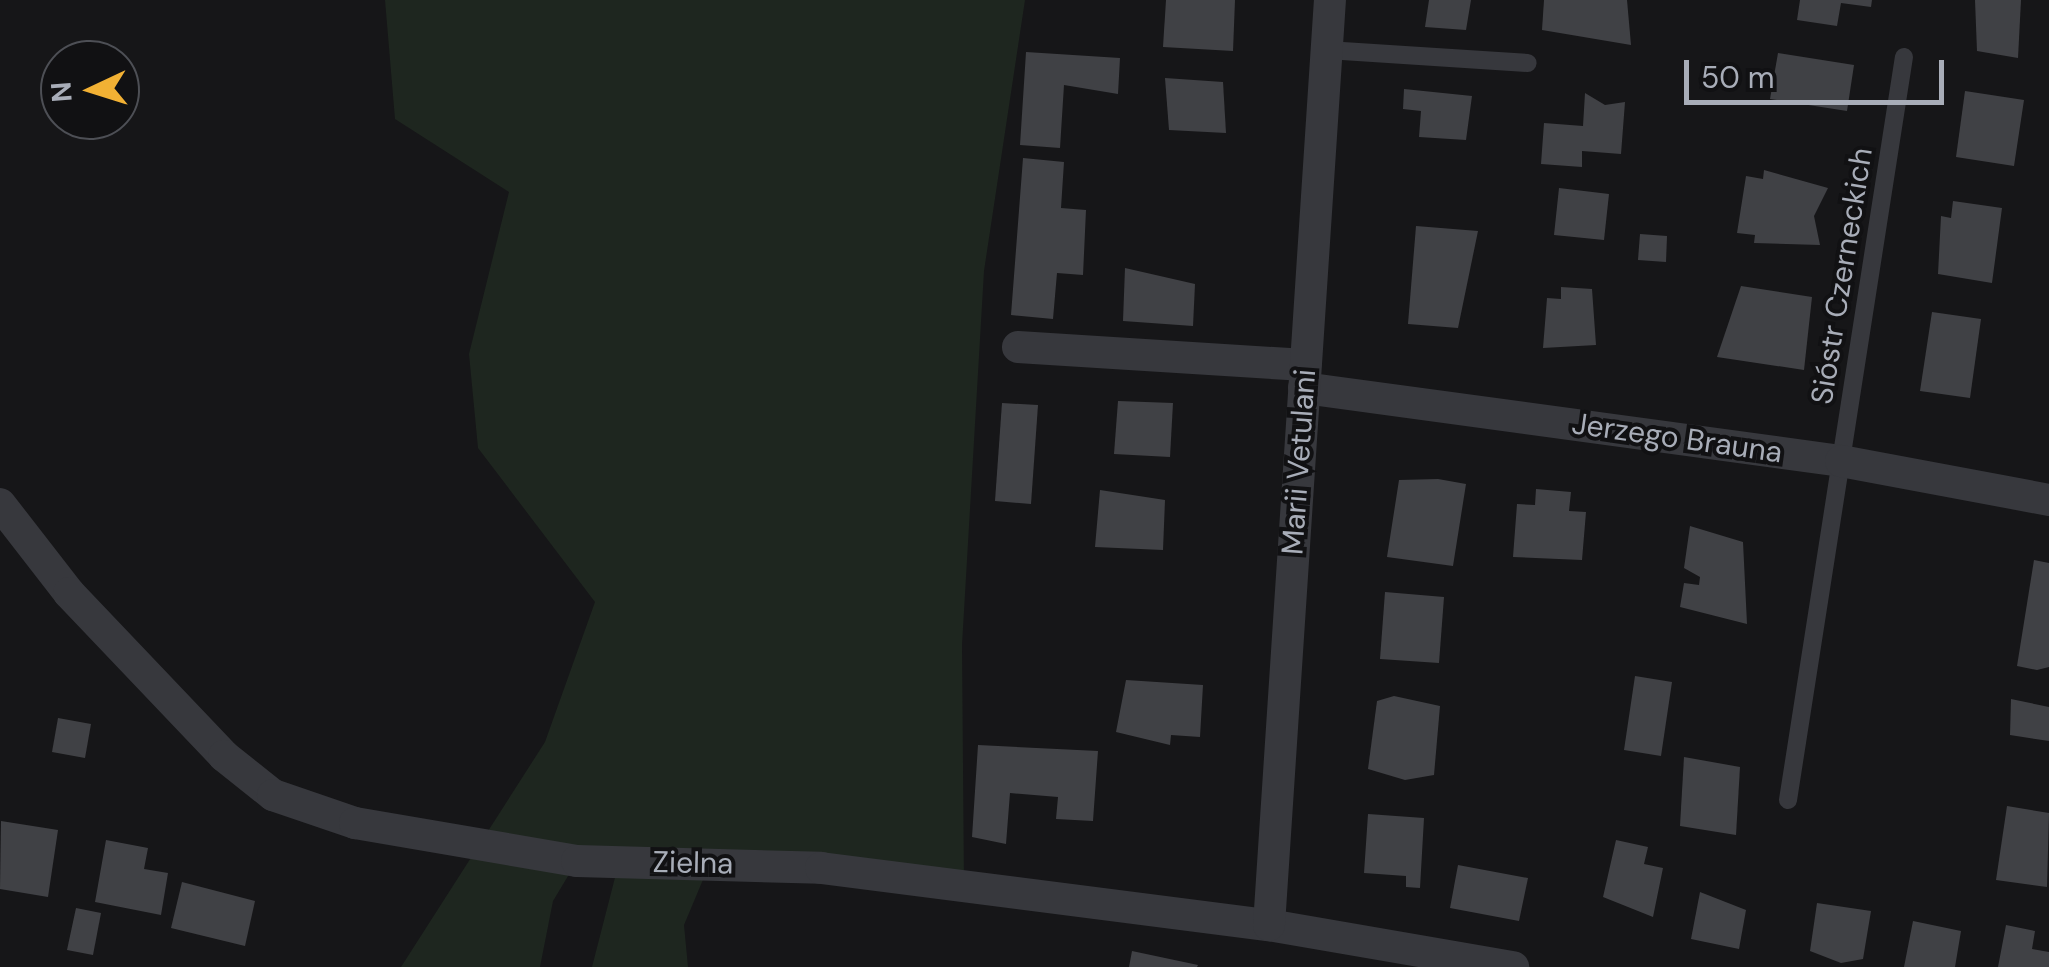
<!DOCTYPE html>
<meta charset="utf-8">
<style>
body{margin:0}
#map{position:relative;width:2049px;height:967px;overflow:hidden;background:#161618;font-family:"DM Sans",sans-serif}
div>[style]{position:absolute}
.green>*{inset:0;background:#1e261f}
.building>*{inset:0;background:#404145}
.lane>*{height:18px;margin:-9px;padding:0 9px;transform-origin:9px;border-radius:9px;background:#37383d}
.street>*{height:32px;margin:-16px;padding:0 16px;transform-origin:16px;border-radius:16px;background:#37383d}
span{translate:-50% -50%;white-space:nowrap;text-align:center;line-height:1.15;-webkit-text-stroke:8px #111113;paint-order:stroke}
.street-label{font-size:30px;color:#a8adb8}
.north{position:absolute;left:40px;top:40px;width:100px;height:100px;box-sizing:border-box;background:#111113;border:2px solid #4d4f55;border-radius:50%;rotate:266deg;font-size:28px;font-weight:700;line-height:40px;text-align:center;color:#a8adb8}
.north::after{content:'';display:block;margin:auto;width:35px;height:45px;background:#f2b134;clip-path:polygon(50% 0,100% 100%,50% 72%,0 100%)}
.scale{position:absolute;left:1684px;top:60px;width:260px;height:45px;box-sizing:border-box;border:5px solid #a8adb8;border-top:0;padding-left:12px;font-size:30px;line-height:35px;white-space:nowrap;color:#a8adb8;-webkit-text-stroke:8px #111113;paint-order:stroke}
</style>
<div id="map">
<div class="green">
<div style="clip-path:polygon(385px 0,1025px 0,984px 271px,962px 645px,964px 885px,710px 863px,684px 925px,688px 967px,592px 967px,619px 862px,577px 861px,553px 901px,540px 967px,401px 967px,545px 742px,595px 602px,478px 448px,469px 354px,509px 192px,395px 119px)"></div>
</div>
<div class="building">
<div style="clip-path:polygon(1166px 0,1235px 0,1233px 51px,1163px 47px)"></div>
<div style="clip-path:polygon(1471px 0,1466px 30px,1425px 27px,1429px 0)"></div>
<div style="clip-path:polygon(1544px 0,1627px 0,1631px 45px,1542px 30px)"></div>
<div style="clip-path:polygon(1800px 0,1872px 0,1871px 7px,1841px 3px,1837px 26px,1797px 20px)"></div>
<div style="clip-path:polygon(1975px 0,2021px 0,2018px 58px,1977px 51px)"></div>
<div style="clip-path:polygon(1026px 52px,1120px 58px,1118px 94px,1064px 85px,1060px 148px,1020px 145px)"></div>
<div style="clip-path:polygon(1778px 53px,1854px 65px,1847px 111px,1770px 99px)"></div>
<div style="clip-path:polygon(1165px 78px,1223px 82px,1226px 133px,1169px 130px)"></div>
<div style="clip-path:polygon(1404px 89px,1472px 96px,1466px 140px,1419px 137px,1421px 111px,1403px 109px)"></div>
<div style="clip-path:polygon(1965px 91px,2024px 100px,2014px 166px,1956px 157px)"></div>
<div style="clip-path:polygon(1585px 93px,1605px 105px,1625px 102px,1621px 154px,1582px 151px,1582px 167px,1541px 164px,1544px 123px,1583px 126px)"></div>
<div style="clip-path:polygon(1023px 158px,1064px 162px,1061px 208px,1086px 210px,1083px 275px,1057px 273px,1053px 319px,1011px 315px)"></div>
<div style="clip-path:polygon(1764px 170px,1828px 188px,1814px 216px,1820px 245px,1754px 243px,1755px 235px,1737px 233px,1746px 176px,1763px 179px)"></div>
<div style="clip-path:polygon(1559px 188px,1609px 194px,1604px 240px,1554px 235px)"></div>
<div style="clip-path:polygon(1953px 201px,2002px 208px,1992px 283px,1938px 274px,1941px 216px,1951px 218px)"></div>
<div style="clip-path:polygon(1416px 226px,1478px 231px,1458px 328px,1408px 324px)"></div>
<div style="clip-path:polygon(1640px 234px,1667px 236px,1666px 262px,1638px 260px)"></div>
<div style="clip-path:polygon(1125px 268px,1195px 284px,1193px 326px,1123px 321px)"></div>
<div style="clip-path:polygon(1741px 286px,1812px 297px,1804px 370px,1717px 357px)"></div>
<div style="clip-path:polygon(1561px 287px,1592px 289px,1596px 345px,1543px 348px,1547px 298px,1561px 299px)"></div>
<div style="clip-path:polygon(1932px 312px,1981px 319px,1970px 398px,1920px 391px)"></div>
<div style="clip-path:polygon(1118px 401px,1173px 403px,1170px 457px,1114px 454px)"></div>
<div style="clip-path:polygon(1002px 403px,1038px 405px,1031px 504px,995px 501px)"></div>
<div style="clip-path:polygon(1438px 479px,1466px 484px,1453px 566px,1387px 557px,1399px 480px)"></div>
<div style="clip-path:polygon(1536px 489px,1571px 492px,1569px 511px,1586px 512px,1582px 560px,1513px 557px,1517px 504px,1535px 505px)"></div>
<div style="clip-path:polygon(1100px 490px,1165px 500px,1163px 550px,1095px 547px)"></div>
<div style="clip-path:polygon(1690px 526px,1743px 542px,1747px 624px,1680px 607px,1684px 583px,1699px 585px,1700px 577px,1684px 568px)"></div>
<div style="clip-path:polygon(2034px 560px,2049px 563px,2049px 667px,2037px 670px,2017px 666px)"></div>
<div style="clip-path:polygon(1385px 592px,1444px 597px,1439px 663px,1380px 659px)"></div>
<div style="clip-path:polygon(1635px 676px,1672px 682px,1661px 756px,1624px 750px)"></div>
<div style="clip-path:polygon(1126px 680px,1203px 685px,1200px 737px,1171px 735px,1170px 745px,1116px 732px)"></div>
<div style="clip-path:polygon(1394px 696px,1440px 706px,1434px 775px,1405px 780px,1368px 769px,1377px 701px)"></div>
<div style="clip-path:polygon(2011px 699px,2049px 707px,2049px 741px,2010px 735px)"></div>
<div style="clip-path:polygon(58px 718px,91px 724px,85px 758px,52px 752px)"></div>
<div style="clip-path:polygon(978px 745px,1098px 751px,1093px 821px,1056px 819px,1058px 797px,1010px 793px,1006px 844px,972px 837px)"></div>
<div style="clip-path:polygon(1684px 757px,1740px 767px,1736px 835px,1680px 826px)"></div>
<div style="clip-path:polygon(2007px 806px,2049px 813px,2047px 887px,1996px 880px)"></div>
<div style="clip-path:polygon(1368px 814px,1424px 818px,1420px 888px,1406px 887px,1406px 876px,1364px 873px)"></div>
<div style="clip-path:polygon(1px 821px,58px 830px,48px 897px,0 889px)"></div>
<div style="clip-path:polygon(106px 840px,148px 848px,144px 869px,168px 873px,161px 915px,95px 902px)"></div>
<div style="clip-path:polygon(1616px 840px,1648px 847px,1644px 864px,1663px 868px,1653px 917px,1603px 897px)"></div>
<div style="clip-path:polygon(1458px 865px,1528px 878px,1519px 921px,1450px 908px)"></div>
<div style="clip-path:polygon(182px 882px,255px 901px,245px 946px,171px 928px)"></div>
<div style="clip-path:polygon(1700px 892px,1746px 910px,1739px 949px,1691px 939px)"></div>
<div style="clip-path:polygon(1817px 903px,1871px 911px,1863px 959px,1841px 963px,1810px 951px)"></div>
<div style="clip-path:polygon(76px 908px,101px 913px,93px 955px,67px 950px)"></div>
<div style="clip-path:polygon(1913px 921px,1961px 931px,1955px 967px,1904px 967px)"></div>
<div style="clip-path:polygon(2006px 925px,2035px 931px,2032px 949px,2049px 952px,2049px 967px,1998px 967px)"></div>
<div style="clip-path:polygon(1132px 951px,1198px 965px,1197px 967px,1129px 967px)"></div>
</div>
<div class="lane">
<div style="left:1327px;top:50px;width:201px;rotate:3.7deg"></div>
<div style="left:1788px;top:800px;width:752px;rotate:-81.13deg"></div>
</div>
<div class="street">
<div style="left:1018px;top:347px;width:288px;rotate:3.6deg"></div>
<div style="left:1304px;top:388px;width:542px;rotate:7.74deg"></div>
<div style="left:1841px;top:461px;width:212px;rotate:10.6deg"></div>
<div style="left:0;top:504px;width:113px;rotate:52.2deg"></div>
<div style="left:69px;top:593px;width:225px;rotate:46.4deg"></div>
<div style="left:224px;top:756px;width:63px;rotate:38.5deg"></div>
<div style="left:273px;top:795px;width:87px;rotate:18.9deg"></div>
<div style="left:355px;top:823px;width:225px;rotate:9.7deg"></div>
<div style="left:577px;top:861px;width:244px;rotate:1.6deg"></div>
<div style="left:821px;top:868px;width:452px;rotate:7.3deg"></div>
<div style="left:1269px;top:925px;width:248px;rotate:9.8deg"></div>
<div style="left:1269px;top:925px;width:927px;rotate:-86.23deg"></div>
</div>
<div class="street-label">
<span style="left:1842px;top:276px;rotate:-81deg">Sióstr Czerneckich</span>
<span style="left:1677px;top:438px;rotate:8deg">Jerzego Brauna</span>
<span style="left:1299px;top:462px;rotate:-86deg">Marii Vetulani</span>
<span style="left:693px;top:863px;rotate:1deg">Zielna</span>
</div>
<div class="north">N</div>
<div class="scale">50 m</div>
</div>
